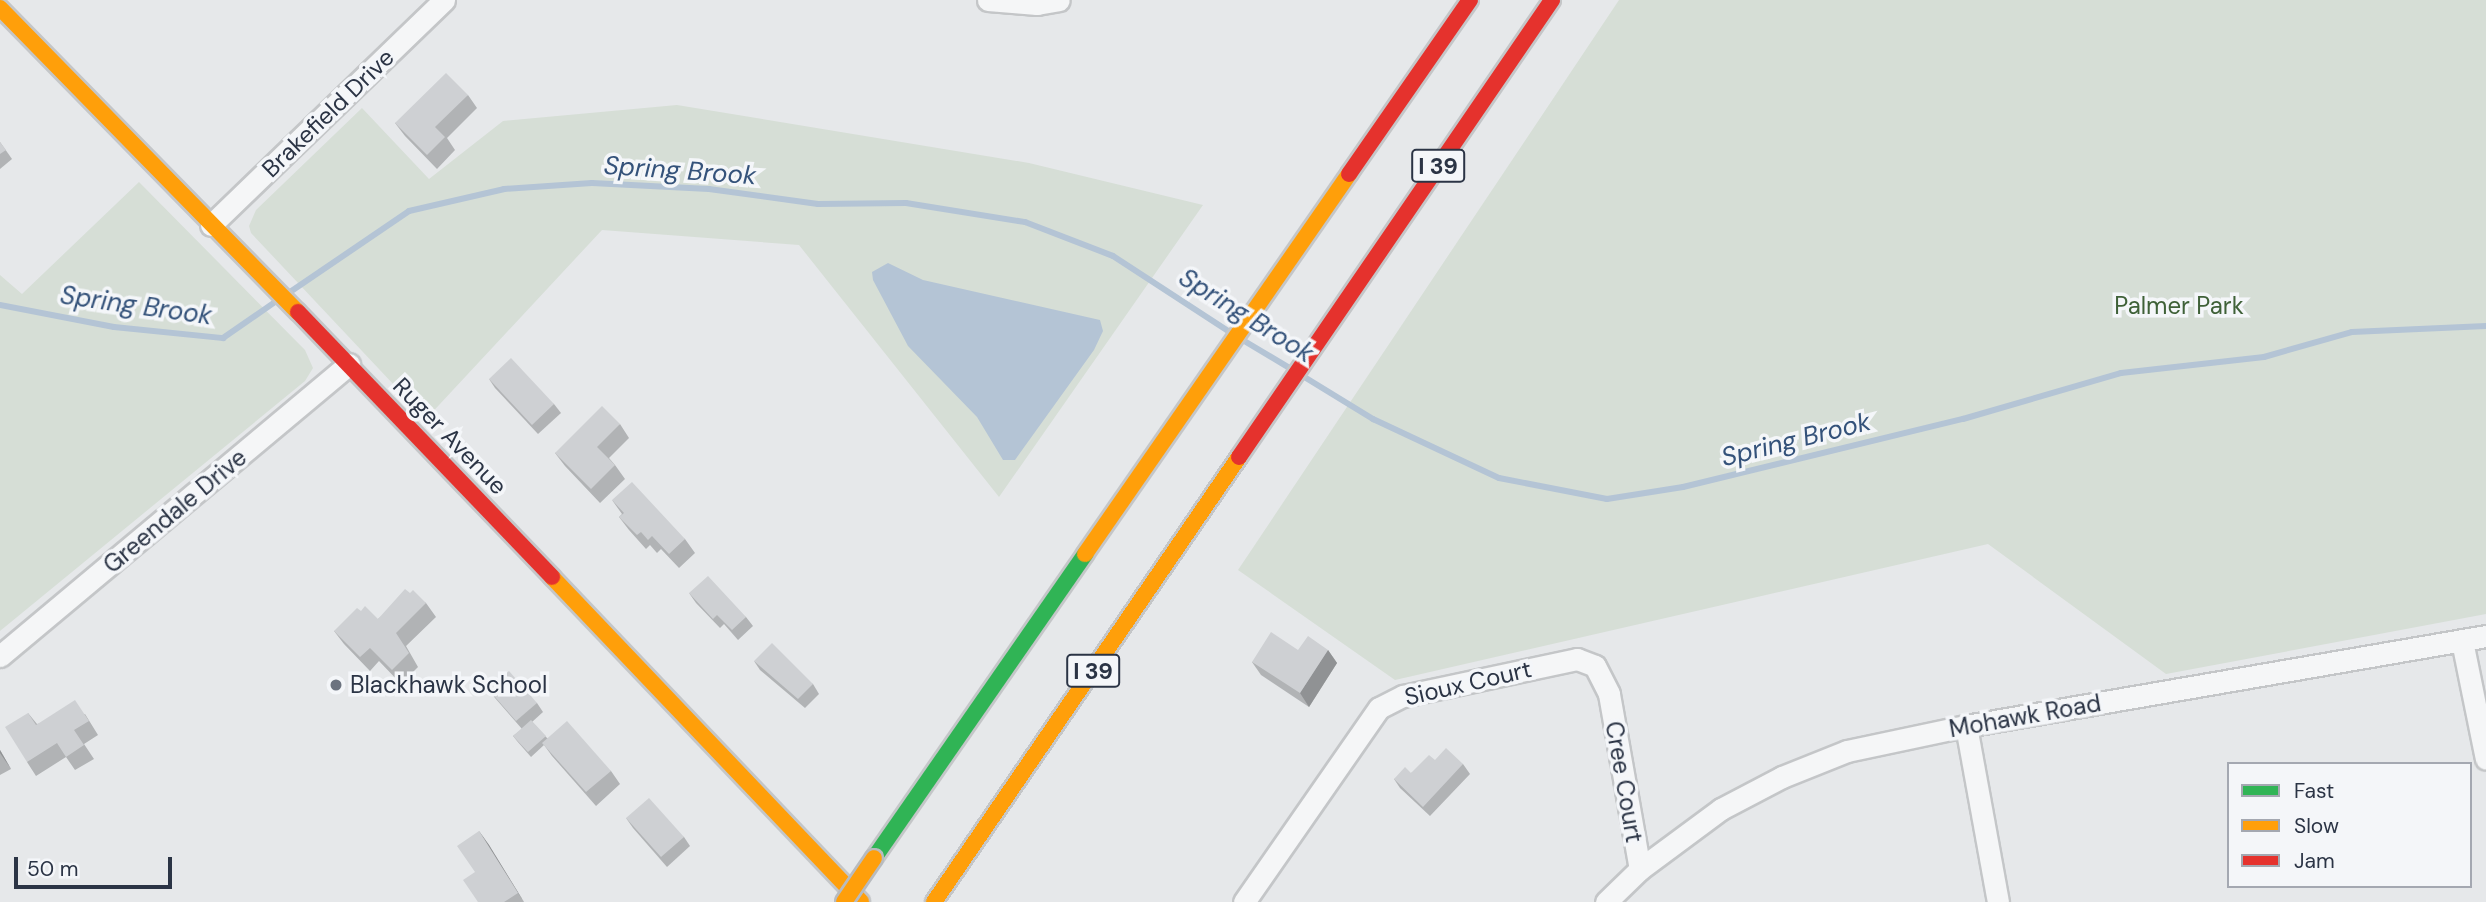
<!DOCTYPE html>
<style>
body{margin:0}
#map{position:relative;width:2486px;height:902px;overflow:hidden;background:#e6e8ea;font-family:"DM Sans",sans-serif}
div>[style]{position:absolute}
.green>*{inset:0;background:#d6ded6}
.water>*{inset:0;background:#b4c4d5}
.stream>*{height:6px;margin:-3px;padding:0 3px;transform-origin:3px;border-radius:3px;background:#b4c4d5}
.roads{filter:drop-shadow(2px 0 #c4c6c8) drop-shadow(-2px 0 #c4c6c8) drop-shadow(0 2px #c4c6c8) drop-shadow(0 -2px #c4c6c8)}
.street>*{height:21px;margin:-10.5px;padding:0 10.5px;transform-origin:10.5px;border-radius:10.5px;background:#f5f6f7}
.fast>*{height:16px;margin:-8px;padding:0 8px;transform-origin:8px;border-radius:8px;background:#30b455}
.slow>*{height:16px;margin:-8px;padding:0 8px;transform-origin:8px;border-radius:8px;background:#ff9f0a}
.jam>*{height:16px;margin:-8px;padding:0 8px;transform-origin:8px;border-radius:8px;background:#e5322d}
.bridges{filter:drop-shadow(2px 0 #b8bbbf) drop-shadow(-2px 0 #b8bbbf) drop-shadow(0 2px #b8bbbf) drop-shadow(0 -2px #b8bbbf)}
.slow-bridge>*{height:16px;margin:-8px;padding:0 8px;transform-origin:8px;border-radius:8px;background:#ff9f0a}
.wall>*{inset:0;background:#b1b3b5}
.shaded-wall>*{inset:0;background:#909294}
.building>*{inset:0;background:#ced0d3}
.dots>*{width:19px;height:19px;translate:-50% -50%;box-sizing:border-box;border:4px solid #f4f6f9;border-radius:50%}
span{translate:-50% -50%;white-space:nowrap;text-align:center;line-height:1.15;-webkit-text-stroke:7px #f4f6f9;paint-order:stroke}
.shield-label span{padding:2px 5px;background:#f4f6f9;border:2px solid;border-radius:5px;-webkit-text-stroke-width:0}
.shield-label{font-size:23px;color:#2b3445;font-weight:700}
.street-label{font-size:24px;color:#2b3445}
.park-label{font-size:24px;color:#3f6138}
.poi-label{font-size:24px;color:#2b3445}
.left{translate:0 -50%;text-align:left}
.water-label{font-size:26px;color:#34527a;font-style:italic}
.legend{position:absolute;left:2227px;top:762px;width:245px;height:126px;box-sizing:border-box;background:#f4f6f9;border:2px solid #a4a8b1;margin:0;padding:9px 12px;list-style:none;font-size:21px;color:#2b3445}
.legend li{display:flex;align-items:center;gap:14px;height:35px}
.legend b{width:35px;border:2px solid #a4a8b1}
.scale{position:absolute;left:14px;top:857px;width:158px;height:32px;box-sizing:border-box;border:4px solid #2b3445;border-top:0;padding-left:9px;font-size:21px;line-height:24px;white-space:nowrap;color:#2b3445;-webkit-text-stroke:5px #f4f6f9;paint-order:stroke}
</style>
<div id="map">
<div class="green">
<div style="clip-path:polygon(1619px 0,2486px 0,2486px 614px,2166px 674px,1988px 544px,1395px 680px,1238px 570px)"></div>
<div style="clip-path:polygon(677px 105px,1029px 163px,1203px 205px,999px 497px,799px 245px,602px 230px,426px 419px,251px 233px,249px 226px,256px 210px,362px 108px,429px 179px,503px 121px)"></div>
<div style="clip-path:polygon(139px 182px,305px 350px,313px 368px,305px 381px,0 631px,0 275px,22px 294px)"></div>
</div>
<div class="water">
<div style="clip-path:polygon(888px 263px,923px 280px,1100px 320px,1103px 331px,1094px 350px,1015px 460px,1003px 460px,977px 417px,908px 346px,873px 280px,872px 272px)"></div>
</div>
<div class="stream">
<div style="left:290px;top:292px;width:144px;rotate:-34.2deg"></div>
<div style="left:409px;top:211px;width:98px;rotate:-13deg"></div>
<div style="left:504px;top:189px;width:88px;rotate:-3.9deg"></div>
<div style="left:592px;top:183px;width:117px;rotate:2.9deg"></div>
<div style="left:709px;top:189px;width:110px;rotate:7.8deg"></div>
<div style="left:818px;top:204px;width:88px;rotate:-0.7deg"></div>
<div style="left:906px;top:203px;width:121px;rotate:9.1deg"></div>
<div style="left:1025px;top:222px;width:94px;rotate:21.1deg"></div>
<div style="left:1113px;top:256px;width:137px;rotate:33.1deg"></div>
<div style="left:0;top:305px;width:116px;rotate:10.9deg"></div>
<div style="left:114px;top:327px;width:110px;rotate:5.8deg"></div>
<div style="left:223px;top:338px;width:63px;rotate:-34.7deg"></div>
<div style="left:1246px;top:342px;width:49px;rotate:30.8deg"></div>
<div style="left:1306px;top:378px;width:79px;rotate:31.5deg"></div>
<div style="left:1373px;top:419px;width:139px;rotate:25.1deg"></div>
<div style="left:1499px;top:478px;width:110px;rotate:11deg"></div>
<div style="left:1607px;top:499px;width:77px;rotate:-9deg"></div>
<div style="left:1683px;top:487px;width:288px;rotate:-13.7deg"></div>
<div style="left:1963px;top:419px;width:165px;rotate:-16.2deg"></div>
<div style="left:2121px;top:373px;width:144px;rotate:-6.4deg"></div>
<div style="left:2264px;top:357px;width:91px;rotate:-15.9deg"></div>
<div style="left:2352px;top:332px;width:134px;rotate:-2.6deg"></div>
</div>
<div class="roads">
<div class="street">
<div style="left:988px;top:0;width:49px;rotate:4.7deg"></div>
<div style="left:1037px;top:4px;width:22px;rotate:-10deg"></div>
<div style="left:211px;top:225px;width:324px;rotate:-44deg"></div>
<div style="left:2462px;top:641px;width:120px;rotate:78.5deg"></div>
<div style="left:0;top:656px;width:455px;rotate:-39.9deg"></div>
<div style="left:1966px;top:726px;width:179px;rotate:79.7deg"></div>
<div style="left:1244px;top:902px;width:236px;rotate:-55.2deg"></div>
<div style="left:1379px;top:708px;width:27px;rotate:-27deg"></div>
<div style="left:1403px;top:696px;width:178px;rotate:-12deg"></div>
<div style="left:1577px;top:659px;width:19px;rotate:21deg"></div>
<div style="left:1595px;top:666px;width:31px;rotate:63deg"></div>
<div style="left:1609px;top:694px;width:178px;rotate:80deg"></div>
<div style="left:1606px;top:902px;width:47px;rotate:-44.1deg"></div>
<div style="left:1640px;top:869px;width:101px;rotate:-36.5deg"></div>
<div style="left:1721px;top:809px;width:69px;rotate:-27.7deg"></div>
<div style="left:1782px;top:777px;width:70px;rotate:-21.8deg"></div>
<div style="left:1847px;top:751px;width:122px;rotate:-11.9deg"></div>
<div style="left:1966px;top:726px;width:528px;rotate:-9.82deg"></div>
</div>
<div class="fast">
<div style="left:874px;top:858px;width:370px;rotate:-55.2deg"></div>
</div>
<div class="slow">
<div style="left:0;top:8px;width:426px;rotate:45.6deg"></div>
<div style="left:1085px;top:554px;width:463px;rotate:-55.2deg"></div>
<div style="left:552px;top:577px;width:448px;rotate:46.4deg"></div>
<div style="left:934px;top:902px;width:539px;rotate:-55.57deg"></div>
</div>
<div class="jam">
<div style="left:1349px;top:174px;width:212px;rotate:-55.2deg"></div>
<div style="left:298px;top:312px;width:367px;rotate:46.2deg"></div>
<div style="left:1239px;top:457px;width:554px;rotate:-55.59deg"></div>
</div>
</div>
<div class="bridges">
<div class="slow-bridge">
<div style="left:844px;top:902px;width:53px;rotate:-55.7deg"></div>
</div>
</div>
<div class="wall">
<div style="clip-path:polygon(468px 95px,477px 108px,447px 138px,455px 150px,437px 169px,405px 136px,395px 123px)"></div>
<div style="clip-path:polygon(0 142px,12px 159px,0 169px)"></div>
<div style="clip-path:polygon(489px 379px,554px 404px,561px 413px,538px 434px,495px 388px)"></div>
<div style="clip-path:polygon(620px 424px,629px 438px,609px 458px,615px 465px,625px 479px,600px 503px,565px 466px,555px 453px)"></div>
<div style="clip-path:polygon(612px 500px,685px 539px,695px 553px,679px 568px,661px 549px,657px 553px,650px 545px,646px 549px,629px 530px,619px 517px,622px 514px)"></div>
<div style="clip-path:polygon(410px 593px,426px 603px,436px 617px,406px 646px,418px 667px,401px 684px,379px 661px,370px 671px,344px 644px,334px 631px,378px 619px)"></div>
<div style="clip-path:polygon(689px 593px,746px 617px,753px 626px,738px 640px,724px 624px,720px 628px,696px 603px)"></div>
<div style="clip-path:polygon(1298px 650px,1328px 650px,1337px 663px,1309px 707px,1261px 675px,1252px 662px)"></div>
<div style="clip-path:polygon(754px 661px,813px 684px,819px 694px,805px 708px,760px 670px)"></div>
<div style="clip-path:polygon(488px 689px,537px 703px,543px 712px,532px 722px,547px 738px,611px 771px,620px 784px,596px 806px,552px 756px,544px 745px,531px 757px,517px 741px,513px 736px,522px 729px,495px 698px)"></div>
<div style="clip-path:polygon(28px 713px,37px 724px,85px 714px,98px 735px,84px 744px,94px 759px,75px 770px,66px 757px,36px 776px,27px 762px)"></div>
<div style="clip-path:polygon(0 750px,11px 769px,0 775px)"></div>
<div style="clip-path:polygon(1435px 760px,1463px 764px,1470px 774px,1430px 816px,1400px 788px,1394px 779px,1411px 773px)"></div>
<div style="clip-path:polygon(626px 818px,684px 837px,690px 846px,667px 867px,633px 828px)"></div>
<div style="clip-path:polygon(479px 831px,489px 845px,524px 902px,478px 902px,475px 872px)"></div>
</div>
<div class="shaded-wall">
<div style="clip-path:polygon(1328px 650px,1337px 663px,1309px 707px,1300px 693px)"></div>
<div style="clip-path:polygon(0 750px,11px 769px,0 753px)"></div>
<div style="clip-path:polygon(479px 831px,489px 845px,524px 902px,518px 893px)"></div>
</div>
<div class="building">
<div style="clip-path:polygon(446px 73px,468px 95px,435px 127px,445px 137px,427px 155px,395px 123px)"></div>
<div style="clip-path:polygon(0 142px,6px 150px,0 154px)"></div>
<div style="clip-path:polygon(511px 358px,554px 404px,532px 425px,489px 379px)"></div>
<div style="clip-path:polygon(602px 406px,620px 424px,597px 447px,615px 465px,591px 489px,555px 453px)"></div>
<div style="clip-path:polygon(632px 482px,685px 539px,669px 554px,652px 536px,648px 540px,641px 532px,637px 535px,619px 517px,624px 513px,612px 500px)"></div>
<div style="clip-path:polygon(708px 576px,746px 617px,732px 630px,717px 615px,713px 619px,689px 593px)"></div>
<div style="clip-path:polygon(405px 589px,410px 593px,413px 590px,426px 603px,396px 633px,409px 653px,392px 670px,370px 648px,360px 657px,334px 631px,357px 608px,361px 611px,365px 606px,378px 619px)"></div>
<div style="clip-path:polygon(1271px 632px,1298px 650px,1308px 636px,1328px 650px,1300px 693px,1252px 662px)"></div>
<div style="clip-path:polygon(772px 643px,813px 684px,798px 699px,754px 661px)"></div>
<div style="clip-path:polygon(509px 671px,537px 703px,516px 721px,488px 689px)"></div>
<div style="clip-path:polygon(75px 700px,89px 721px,74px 730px,84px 745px,66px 757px,57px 743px,27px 762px,5px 727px,28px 713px,36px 725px)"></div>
<div style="clip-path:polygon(531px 720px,546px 736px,528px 752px,513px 736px)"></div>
<div style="clip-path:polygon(567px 721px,611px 771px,586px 792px,542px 743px)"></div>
<div style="clip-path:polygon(1446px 748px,1463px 764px,1423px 807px,1394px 779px,1405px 767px,1411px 773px,1429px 755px,1435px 760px)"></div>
<div style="clip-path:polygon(649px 798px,684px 837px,661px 857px,626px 818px)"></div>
<div style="clip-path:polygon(479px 831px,518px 893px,504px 902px,478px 902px,463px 880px,475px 872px,457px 846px)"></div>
</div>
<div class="dots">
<div style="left:336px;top:685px;background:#6c737f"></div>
</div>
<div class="shield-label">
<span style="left:1438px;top:166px">I 39</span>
<span style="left:1093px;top:671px">I 39</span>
</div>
<div class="street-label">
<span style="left:328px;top:113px;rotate:-44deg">Brakefield Drive</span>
<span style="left:450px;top:436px;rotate:46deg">Ruger Avenue</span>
<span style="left:175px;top:511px;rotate:-40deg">Greendale Drive</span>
<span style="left:1468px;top:683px;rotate:-13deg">Sioux Court</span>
<span style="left:2025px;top:716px;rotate:-10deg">Mohawk Road</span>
<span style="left:1624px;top:782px;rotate:80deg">Cree Court</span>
</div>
<div class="park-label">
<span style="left:2179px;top:306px">Palmer Park</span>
</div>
<div class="poi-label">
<span class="left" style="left:350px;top:685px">Blackhawk School</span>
</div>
<div class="water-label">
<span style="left:680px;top:171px;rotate:4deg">Spring Brook</span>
<span style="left:136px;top:306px;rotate:8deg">Spring Brook</span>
<span style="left:1246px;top:316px;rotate:32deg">Spring Brook</span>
<span style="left:1796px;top:440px;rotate:-14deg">Spring Brook</span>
</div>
<ul class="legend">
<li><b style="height:9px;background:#30b455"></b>Fast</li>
<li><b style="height:9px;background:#ff9f0a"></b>Slow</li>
<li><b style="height:9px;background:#e5322d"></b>Jam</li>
</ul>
<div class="scale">50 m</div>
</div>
